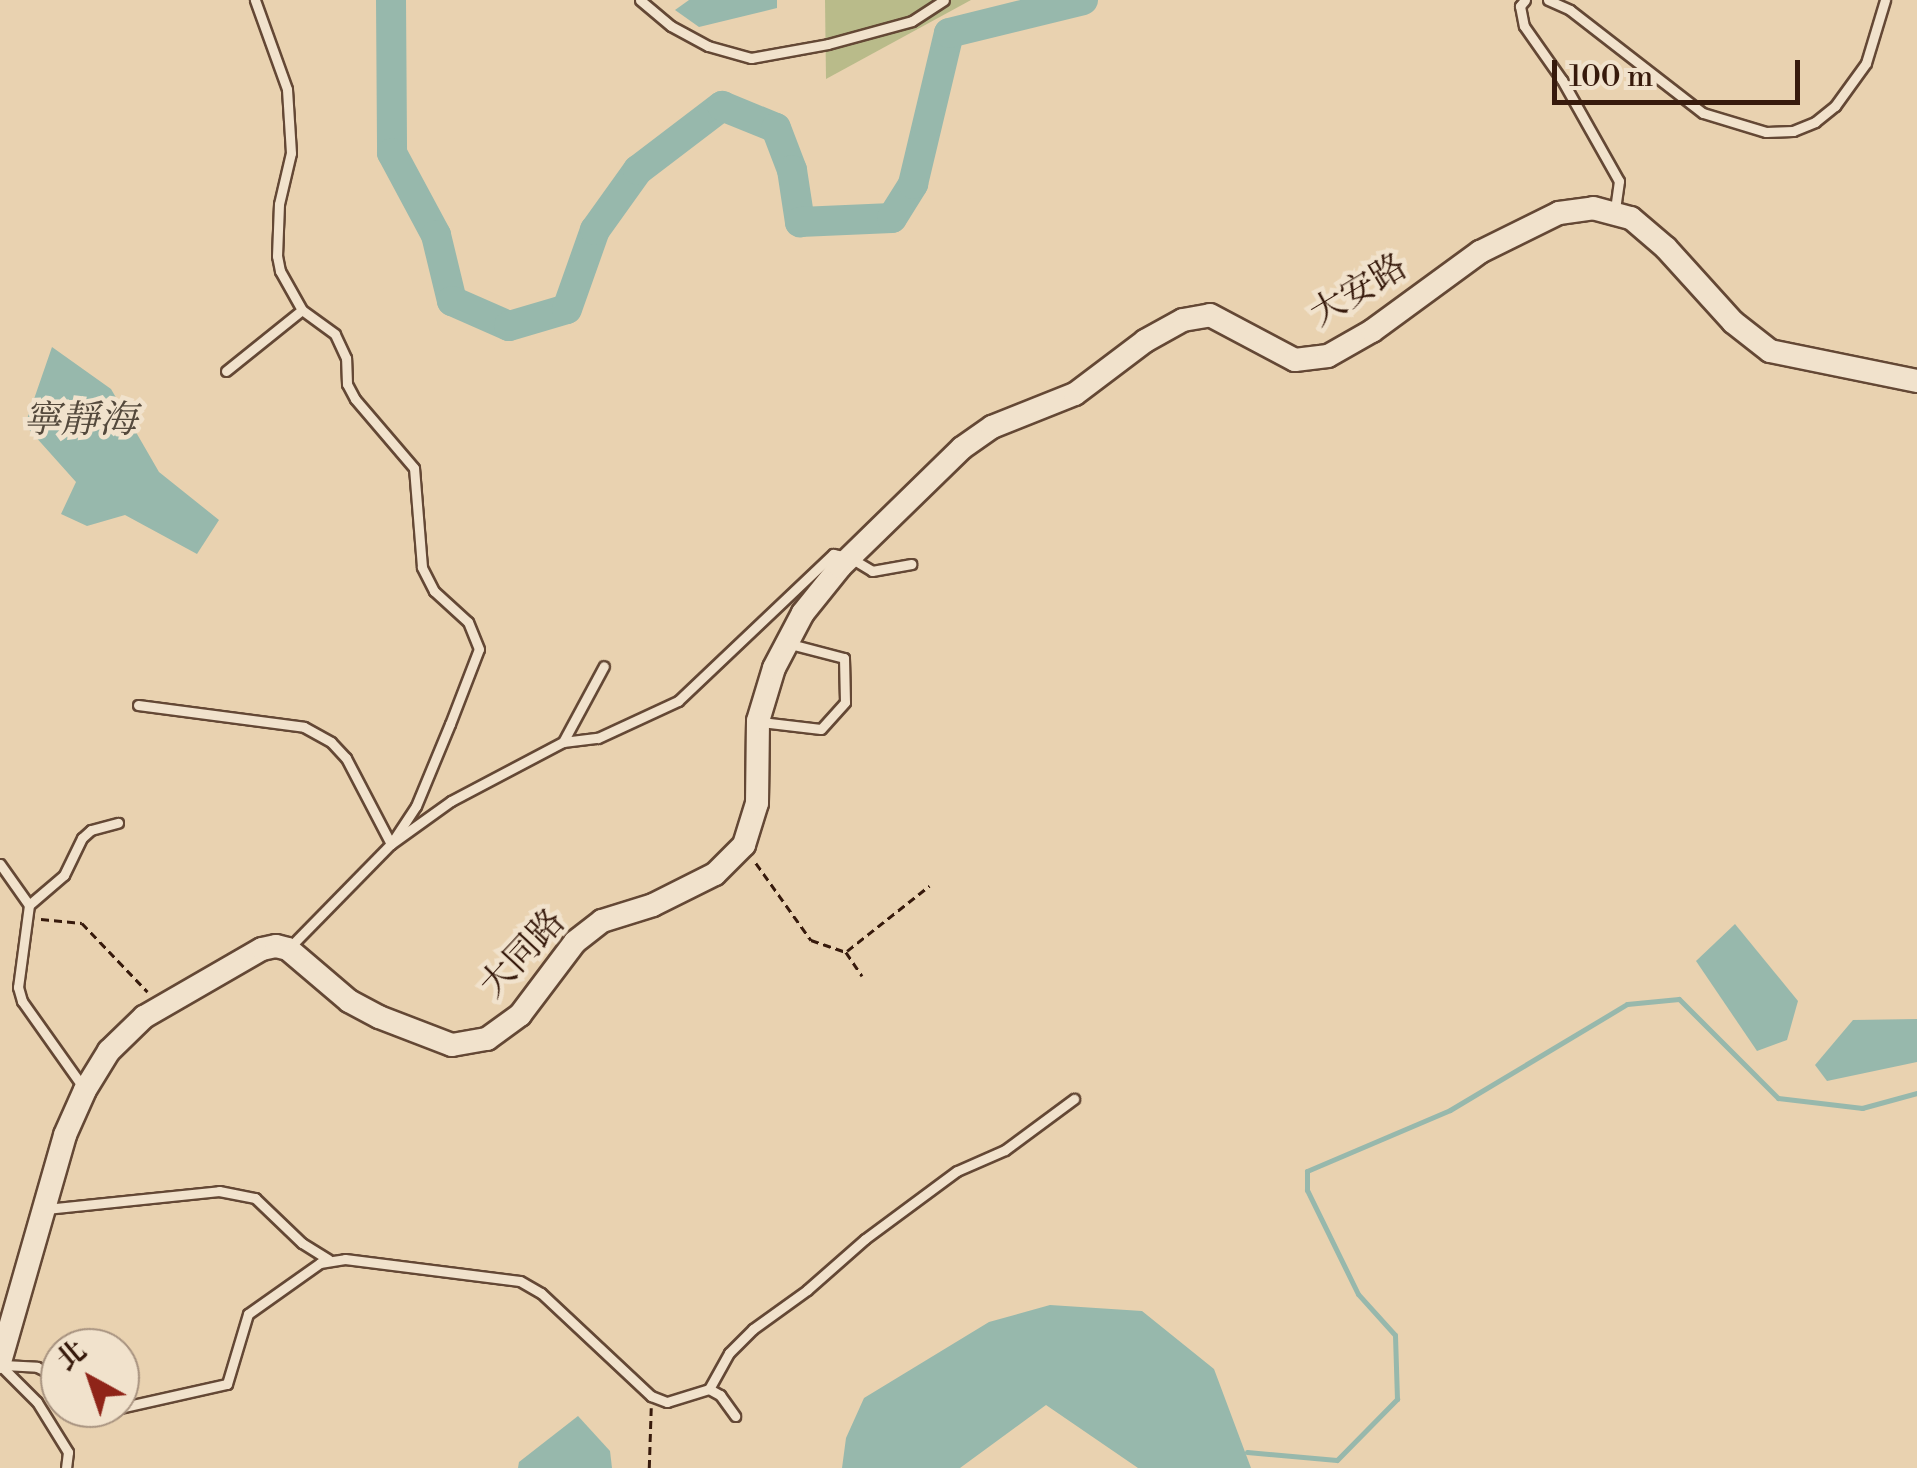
<!DOCTYPE html>
<meta charset="utf-8">
<style>
body{margin:0}
#map{position:relative;width:1917px;height:1468px;overflow:hidden;background:#e9d2b0;font-family:"Libre Bodoni","Noto Serif TC",serif}
div>[style]{position:absolute}
.green>*{inset:0;background:#b9bb8a}
.water>*{inset:0;background:#97b8ac}
.stream>*{height:5px;margin:-2.5px;padding:0 2.5px;transform-origin:2.5px;border-radius:2.5px;background:#97b8ac}
.river>*{height:30px;margin:-15px;padding:0 15px;transform-origin:15px;border-radius:15px;background:#97b8ac}
.path>*{height:2.5px;margin-top:-1.25px;transform-origin:0;background:repeating-linear-gradient(90deg,#371a0c 0 8px,transparent 0 13px)}
.roads{filter:drop-shadow(2px 0 #644835) drop-shadow(-2px 0 #644835) drop-shadow(0 2px #644835) drop-shadow(0 -2px #644835)}
.service>*{height:9px;margin:-4.5px;padding:0 4.5px;transform-origin:4.5px;border-radius:4.5px;background:#f1e2cc}
.tertiary>*{height:22px;margin:-11px;padding:0 11px;transform-origin:11px;border-radius:11px;background:#f1e2cc}
span{translate:-50% -50%;white-space:nowrap;text-align:center;line-height:1.15;-webkit-text-stroke:9px #f1e2cc;paint-order:stroke}
.street-label{font-size:35px;color:#371a0c}
.water-label{font-size:38px;color:#54493c;font-style:italic}
.north{position:absolute;left:40px;top:1328px;width:100px;height:100px;box-sizing:border-box;background:#f1e2cc;border:2px solid #a7927f;border-radius:50%;rotate:320deg;font-size:28px;font-weight:700;line-height:40px;text-align:center;color:#371a0c}
.north::after{content:'';display:block;margin:auto;width:35px;height:45px;background:#8f2418;clip-path:polygon(50% 0,100% 100%,50% 72%,0 100%)}
.scale{position:absolute;left:1552px;top:60px;width:248px;height:45px;box-sizing:border-box;border:5px solid #371a0c;border-top:0;padding-left:12px;font-size:30px;line-height:35px;white-space:nowrap;color:#371a0c;-webkit-text-stroke:8px #f1e2cc;paint-order:stroke}
</style>
<div id="map">
<div class="green">
<div style="clip-path:polygon(825px 0,971px 0,826px 79px)"></div>
</div>
<div class="water">
<div style="clip-path:polygon(689px 0,777px 0,777px 8px,699px 27px,675px 10px)"></div>
<div style="clip-path:polygon(52px 347px,111px 389px,159px 472px,219px 520px,197px 554px,125px 515px,87px 526px,61px 514px,76px 482px,25px 425px)"></div>
<div style="clip-path:polygon(1735px 924px,1798px 1001px,1787px 1040px,1757px 1051px,1696px 961px)"></div>
<div style="clip-path:polygon(1917px 1019px,1917px 1062px,1827px 1081px,1815px 1065px,1853px 1020px)"></div>
<div style="clip-path:polygon(1050px 1305px,1142px 1311px,1214px 1369px,1251px 1468px,1138px 1468px,1046px 1405px,960px 1468px,842px 1468px,846px 1438px,864px 1398px,989px 1322px)"></div>
<div style="clip-path:polygon(578px 1416px,610px 1451px,612px 1468px,518px 1468px,519px 1462px)"></div>
</div>
<div class="stream">
<div style="left:1247px;top:1452px;width:90px;rotate:5.1deg"></div>
<div style="left:1337px;top:1460px;width:86px;rotate:-45.5deg"></div>
<div style="left:1397px;top:1399px;width:64px;rotate:-91.8deg"></div>
<div style="left:1395px;top:1335px;width:55px;rotate:-132.1deg"></div>
<div style="left:1358px;top:1294px;width:116px;rotate:-116.1deg"></div>
<div style="left:1307px;top:1190px;width:19px;rotate:-90deg"></div>
<div style="left:1307px;top:1171px;width:155px;rotate:-23.1deg"></div>
<div style="left:1450px;top:1110px;width:206px;rotate:-30.9deg"></div>
<div style="left:1627px;top:1004px;width:52px;rotate:-5.5deg"></div>
<div style="left:1679px;top:999px;width:140px;rotate:45deg"></div>
<div style="left:1778px;top:1098px;width:85px;rotate:6.8deg"></div>
<div style="left:1862px;top:1108px;width:57px;rotate:-15.3deg"></div>
</div>
<div class="river">
<div style="left:391px;top:0;width:153px;rotate:89.6deg"></div>
<div style="left:392px;top:153px;width:93px;rotate:61.8deg"></div>
<div style="left:436px;top:235px;width:68px;rotate:76.4deg"></div>
<div style="left:452px;top:301px;width:62px;rotate:23.7deg"></div>
<div style="left:509px;top:326px;width:60px;rotate:-16.3deg"></div>
<div style="left:567px;top:309px;width:84px;rotate:-70.5deg"></div>
<div style="left:595px;top:230px;width:74px;rotate:-54.4deg"></div>
<div style="left:638px;top:170px;width:106px;rotate:-37.3deg"></div>
<div style="left:722px;top:106px;width:58px;rotate:22.2deg"></div>
<div style="left:776px;top:128px;width:45px;rotate:69.1deg"></div>
<div style="left:792px;top:170px;width:53px;rotate:81.3deg"></div>
<div style="left:800px;top:222px;width:92px;rotate:-2.5deg"></div>
<div style="left:892px;top:218px;width:40px;rotate:-58deg"></div>
<div style="left:913px;top:184px;width:155px;rotate:-76.6deg"></div>
<div style="left:949px;top:33px;width:138px;rotate:-13.8deg"></div>
</div>
<div class="path">
<div style="left:756px;top:863px;width:95px;rotate:54.5deg"></div>
<div style="left:811px;top:940px;width:37px;rotate:19deg"></div>
<div style="left:846px;top:952px;width:29px;rotate:56deg"></div>
<div style="left:41px;top:919px;width:41px;rotate:5.6deg"></div>
<div style="left:82px;top:923px;width:95px;rotate:46.3deg"></div>
<div style="left:847px;top:951px;width:105px;rotate:-38.4deg"></div>
<div style="left:649px;top:1468px;width:60px;rotate:-88.1deg"></div>
</div>
<div class="roads">
<div class="service">
<div style="left:640px;top:0;width:40px;rotate:40deg"></div>
<div style="left:671px;top:26px;width:42px;rotate:28.4deg"></div>
<div style="left:708px;top:46px;width:45px;rotate:15.6deg"></div>
<div style="left:751px;top:58px;width:78px;rotate:-10.3deg"></div>
<div style="left:828px;top:44px;width:87px;rotate:-15.3deg"></div>
<div style="left:912px;top:21px;width:38px;rotate:-33deg"></div>
<div style="left:1525px;top:0;width:8px;rotate:130deg"></div>
<div style="left:1520px;top:6px;width:20px;rotate:79deg"></div>
<div style="left:1524px;top:26px;width:66px;rotate:54.9deg"></div>
<div style="left:1562px;top:80px;width:116px;rotate:60.6deg"></div>
<div style="left:1619px;top:181px;width:29px;rotate:98deg"></div>
<div style="left:1548px;top:0;width:24px;rotate:24deg"></div>
<div style="left:1570px;top:10px;width:168px;rotate:37.8deg"></div>
<div style="left:1703px;top:113px;width:66px;rotate:16.8deg"></div>
<div style="left:1766px;top:132px;width:27px;rotate:-2deg"></div>
<div style="left:1793px;top:131px;width:24px;rotate:-22deg"></div>
<div style="left:1815px;top:122px;width:26px;rotate:-39deg"></div>
<div style="left:1835px;top:106px;width:53px;rotate:-54.2deg"></div>
<div style="left:1866px;top:63px;width:66px;rotate:-73.2deg"></div>
<div style="left:226px;top:371px;width:97px;rotate:-38.8deg"></div>
<div style="left:302px;top:310px;width:45px;rotate:-119.4deg"></div>
<div style="left:280px;top:271px;width:15px;rotate:-101deg"></div>
<div style="left:277px;top:256px;width:52px;rotate:-87.8deg"></div>
<div style="left:279px;top:204px;width:52px;rotate:-76.8deg"></div>
<div style="left:291px;top:153px;width:64px;rotate:-93.6deg"></div>
<div style="left:287px;top:89px;width:95px;rotate:-109.8deg"></div>
<div style="left:138px;top:705px;width:167px;rotate:7.5deg"></div>
<div style="left:304px;top:727px;width:31px;rotate:29deg"></div>
<div style="left:331px;top:742px;width:22px;rotate:47deg"></div>
<div style="left:346px;top:758px;width:97px;rotate:62.4deg"></div>
<div style="left:391px;top:844px;width:45px;rotate:-56.7deg"></div>
<div style="left:416px;top:806px;width:89px;rotate:-67.5deg"></div>
<div style="left:450px;top:724px;width:80px;rotate:-68.9deg"></div>
<div style="left:479px;top:649px;width:29px;rotate:-112deg"></div>
<div style="left:468px;top:622px;width:46px;rotate:-137.6deg"></div>
<div style="left:434px;top:591px;width:27px;rotate:-117deg"></div>
<div style="left:422px;top:567px;width:99px;rotate:-94.6deg"></div>
<div style="left:414px;top:468px;width:91px;rotate:-130.5deg"></div>
<div style="left:355px;top:399px;width:17px;rotate:-118deg"></div>
<div style="left:347px;top:384px;width:26px;rotate:-92deg"></div>
<div style="left:346px;top:358px;width:26px;rotate:-115deg"></div>
<div style="left:335px;top:334px;width:41px;rotate:-144deg"></div>
<div style="left:761px;top:722px;width:60px;rotate:6.7deg"></div>
<div style="left:821px;top:729px;width:36px;rotate:-48deg"></div>
<div style="left:845px;top:702px;width:44px;rotate:-91.3deg"></div>
<div style="left:844px;top:658px;width:60px;rotate:-165.5deg"></div>
<div style="left:563px;top:742px;width:86px;rotate:-61.7deg"></div>
<div style="left:0;top:864px;width:50px;rotate:54.7deg"></div>
<div style="left:29px;top:905px;width:83px;rotate:97.6deg"></div>
<div style="left:18px;top:987px;width:15px;rotate:74deg"></div>
<div style="left:22px;top:1001px;width:105px;rotate:54.7deg"></div>
<div style="left:29px;top:905px;width:46px;rotate:-40.6deg"></div>
<div style="left:64px;top:875px;width:41px;rotate:-64.1deg"></div>
<div style="left:82px;top:838px;width:12px;rotate:-42deg"></div>
<div style="left:91px;top:830px;width:28px;rotate:-15deg"></div>
<div style="left:290px;top:947px;width:144px;rotate:-45.6deg"></div>
<div style="left:391px;top:844px;width:74px;rotate:-35.6deg"></div>
<div style="left:451px;top:801px;width:127px;rotate:-27.8deg"></div>
<div style="left:563px;top:742px;width:35px;rotate:-7deg"></div>
<div style="left:598px;top:738px;width:88px;rotate:-24.8deg"></div>
<div style="left:678px;top:701px;width:214px;rotate:-43.5deg"></div>
<div style="left:833px;top:554px;width:16px;rotate:11deg"></div>
<div style="left:849px;top:557px;width:27px;rotate:31deg"></div>
<div style="left:872px;top:571px;width:40px;rotate:-10deg"></div>
<div style="left:46px;top:1209px;width:174px;rotate:-5.9deg"></div>
<div style="left:219px;top:1191px;width:37px;rotate:11deg"></div>
<div style="left:255px;top:1198px;width:65px;rotate:43.8deg"></div>
<div style="left:302px;top:1243px;width:31px;rotate:32deg"></div>
<div style="left:0;top:1365px;width:52px;rotate:45deg"></div>
<div style="left:37px;top:1402px;width:59px;rotate:58.2deg"></div>
<div style="left:68px;top:1452px;width:16px;rotate:97deg"></div>
<div style="left:3px;top:1365px;width:34px;rotate:3deg"></div>
<div style="left:37px;top:1367px;width:25px;rotate:26deg"></div>
<div style="left:709px;top:1389px;width:41px;rotate:-60.9deg"></div>
<div style="left:729px;top:1353px;width:34px;rotate:-45deg"></div>
<div style="left:753px;top:1329px;width:67px;rotate:-35.8deg"></div>
<div style="left:807px;top:1290px;width:77px;rotate:-41.3deg"></div>
<div style="left:865px;top:1239px;width:114px;rotate:-36.5deg"></div>
<div style="left:957px;top:1171px;width:52px;rotate:-23.6deg"></div>
<div style="left:1005px;top:1150px;width:86px;rotate:-36.5deg"></div>
<div style="left:99px;top:1408px;width:8px;rotate:23deg"></div>
<div style="left:106px;top:1411px;width:124px;rotate:-12.6deg"></div>
<div style="left:227px;top:1384px;width:73px;rotate:-73.3deg"></div>
<div style="left:248px;top:1314px;width:88px;rotate:-35.3deg"></div>
<div style="left:320px;top:1263px;width:25px;rotate:-9deg"></div>
<div style="left:345px;top:1259px;width:176px;rotate:7.2deg"></div>
<div style="left:520px;top:1281px;width:24px;rotate:30deg"></div>
<div style="left:541px;top:1293px;width:151px;rotate:43.1deg"></div>
<div style="left:651px;top:1396px;width:17px;rotate:21deg"></div>
<div style="left:667px;top:1402px;width:44px;rotate:-17.2deg"></div>
<div style="left:709px;top:1389px;width:13px;rotate:29deg"></div>
<div style="left:720px;top:1395px;width:26px;rotate:54deg"></div>
</div>
<div class="tertiary">
<div style="left:0;top:1362px;width:236px;rotate:-74deg"></div>
<div style="left:65px;top:1135px;width:49px;rotate:-66deg"></div>
<div style="left:85px;top:1090px;width:46px;rotate:-58.4deg"></div>
<div style="left:109px;top:1051px;width:49px;rotate:-44.2deg"></div>
<div style="left:144px;top:1017px;width:136px;rotate:-30deg"></div>
<div style="left:262px;top:949px;width:14px;rotate:-12deg"></div>
<div style="left:276px;top:946px;width:12px;rotate:14deg"></div>
<div style="left:288px;top:949px;width:80px;rotate:40.4deg"></div>
<div style="left:349px;top:1001px;width:34px;rotate:28deg"></div>
<div style="left:379px;top:1017px;width:78px;rotate:21deg"></div>
<div style="left:452px;top:1045px;width:36px;rotate:-10deg"></div>
<div style="left:487px;top:1039px;width:41px;rotate:-36deg"></div>
<div style="left:520px;top:1015px;width:91px;rotate:-53deg"></div>
<div style="left:575px;top:942px;width:34px;rotate:-38deg"></div>
<div style="left:602px;top:921px;width:53px;rotate:-17.4deg"></div>
<div style="left:653px;top:905px;width:69px;rotate:-26.6deg"></div>
<div style="left:715px;top:874px;width:41px;rotate:-45deg"></div>
<div style="left:744px;top:845px;width:44px;rotate:-72.8deg"></div>
<div style="left:757px;top:803px;width:82px;rotate:-89.3deg"></div>
<div style="left:758px;top:721px;width:55px;rotate:-73.2deg"></div>
<div style="left:774px;top:668px;width:62px;rotate:-62.2deg"></div>
<div style="left:803px;top:613px;width:59px;rotate:-51.2deg"></div>
<div style="left:840px;top:567px;width:170px;rotate:-44.3deg"></div>
<div style="left:962px;top:448px;width:37px;rotate:-35deg"></div>
<div style="left:992px;top:427px;width:89px;rotate:-21.7deg"></div>
<div style="left:1075px;top:394px;width:88px;rotate:-37.1deg"></div>
<div style="left:1145px;top:341px;width:43px;rotate:-28.9deg"></div>
<div style="left:1183px;top:320px;width:27px;rotate:-10deg"></div>
<div style="left:1210px;top:315px;width:96px;rotate:27.9deg"></div>
<div style="left:1295px;top:360px;width:33px;rotate:-7deg"></div>
<div style="left:1328px;top:356px;width:51px;rotate:-29.6deg"></div>
<div style="left:1372px;top:331px;width:134px;rotate:-36.2deg"></div>
<div style="left:1480px;top:252px;width:88px;rotate:-26.3deg"></div>
<div style="left:1559px;top:213px;width:34px;rotate:-8deg"></div>
<div style="left:1593px;top:208px;width:39px;rotate:15deg"></div>
<div style="left:1631px;top:218px;width:46px;rotate:40.6deg"></div>
<div style="left:1666px;top:248px;width:100px;rotate:47.8deg"></div>
<div style="left:1733px;top:322px;width:47px;rotate:38.1deg"></div>
<div style="left:1770px;top:351px;width:150px;rotate:11.5deg"></div>
</div>
</div>
<div class="street-label">
<span style="left:1359px;top:291px;rotate:-31deg">大安路</span>
<span style="left:523px;top:954px;rotate:-47deg">大同路</span>
</div>
<div class="water-label">
<span style="left:80px;top:421px">寧靜海</span>
</div>
<div class="north">北</div>
<div class="scale">100 m</div>
</div>
